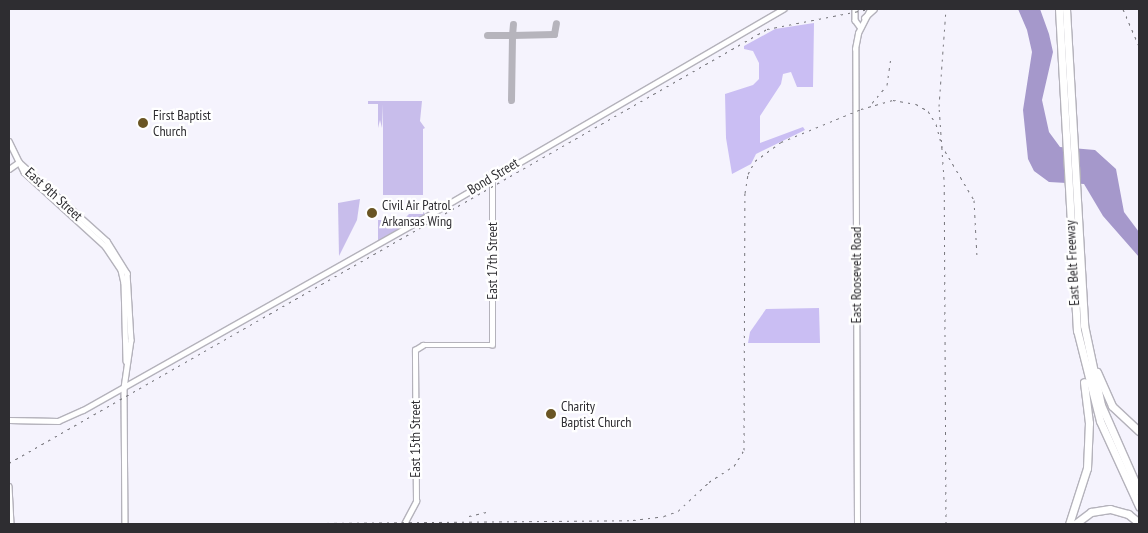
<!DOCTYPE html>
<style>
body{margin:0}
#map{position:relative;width:1148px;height:533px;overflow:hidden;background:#f5f3fd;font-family:"PT Sans Narrow",sans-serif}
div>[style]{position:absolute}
.green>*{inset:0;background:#c8bdeb}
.forest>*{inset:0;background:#cabef3}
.water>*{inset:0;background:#a598cb}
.taxiway>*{height:7px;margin:-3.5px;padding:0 3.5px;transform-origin:3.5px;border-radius:3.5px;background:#b6b4bc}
.roads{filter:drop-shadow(1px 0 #b4b2bb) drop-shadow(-1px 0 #b4b2bb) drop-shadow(0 1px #b4b2bb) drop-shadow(0 -1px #b4b2bb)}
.secondary>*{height:4.5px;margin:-2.25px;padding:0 2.25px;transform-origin:2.25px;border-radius:2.25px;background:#fff}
.highway>*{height:7px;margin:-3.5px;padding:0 3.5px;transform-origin:3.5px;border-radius:3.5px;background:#fff}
.rail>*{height:1px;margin-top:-0.5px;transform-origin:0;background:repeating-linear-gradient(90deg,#76757b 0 2.5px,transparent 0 7.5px)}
.dots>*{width:14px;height:14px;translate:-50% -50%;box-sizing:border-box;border:2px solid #fff;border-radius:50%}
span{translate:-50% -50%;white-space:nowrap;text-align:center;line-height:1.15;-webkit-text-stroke:4.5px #fff;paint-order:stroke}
.poi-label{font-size:14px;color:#2e2d31}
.left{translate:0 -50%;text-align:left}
.street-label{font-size:14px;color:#2e2d31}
.frame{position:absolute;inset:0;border:10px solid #2e2d31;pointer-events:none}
</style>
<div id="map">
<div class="green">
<div style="clip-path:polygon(368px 101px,422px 101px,420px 121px,425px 128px,423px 129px,423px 195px,383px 195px,383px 104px,382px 128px,380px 120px,378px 128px,378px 104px,368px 104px)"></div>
<div style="clip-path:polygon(360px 199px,357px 220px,339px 256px,338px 203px)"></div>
<div style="clip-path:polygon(423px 210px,425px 215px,378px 242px,378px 220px,403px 220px,409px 214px,423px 214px)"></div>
</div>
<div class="forest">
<div style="clip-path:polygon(814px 23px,813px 87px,797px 87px,791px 72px,783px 74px,781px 84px,760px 116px,760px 143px,803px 127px,805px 130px,756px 154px,751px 164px,732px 174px,726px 138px,725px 94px,753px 85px,759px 79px,759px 63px,753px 51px,744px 49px,744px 46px,775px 29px)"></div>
<div style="clip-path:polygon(819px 308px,820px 343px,748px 343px,750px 332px,766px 309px)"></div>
</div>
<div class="water">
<div style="clip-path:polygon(1018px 9px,1040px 9px,1049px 34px,1053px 52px,1042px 100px,1049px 132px,1060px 147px,1095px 150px,1116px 169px,1124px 212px,1139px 232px,1139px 257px,1103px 216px,1084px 184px,1049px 182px,1034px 171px,1028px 159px,1023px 110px,1032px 52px,1027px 30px)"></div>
</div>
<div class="taxiway">
<div style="left:487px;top:35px;width:25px"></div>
<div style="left:512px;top:35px;width:11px;rotate:-85deg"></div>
<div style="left:511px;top:100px;width:65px;rotate:-89.1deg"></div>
<div style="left:512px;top:35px;width:42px;rotate:-1.4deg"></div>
<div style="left:554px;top:34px;width:11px;rotate:-80deg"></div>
</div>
<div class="roads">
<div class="secondary">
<div style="left:855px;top:9px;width:11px;rotate:90deg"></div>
<div style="left:855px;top:20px;width:9px;rotate:54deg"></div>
<div style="left:864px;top:18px;width:13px;rotate:-42deg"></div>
<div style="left:9px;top:141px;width:34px;rotate:64deg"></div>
<div style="left:24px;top:172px;width:110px;rotate:42.4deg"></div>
<div style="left:105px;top:246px;width:29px;rotate:56deg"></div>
<div style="left:121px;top:270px;width:13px;rotate:77deg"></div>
<div style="left:124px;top:283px;width:78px;rotate:88.5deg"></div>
<div style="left:19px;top:162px;width:118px;rotate:41.9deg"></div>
<div style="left:107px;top:241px;width:38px;rotate:58deg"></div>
<div style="left:127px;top:273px;width:67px;rotate:86.6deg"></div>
<div style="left:131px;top:340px;width:49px;rotate:98.3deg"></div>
<div style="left:124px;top:388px;width:136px;rotate:89.6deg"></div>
<div style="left:9px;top:169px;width:12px;rotate:-35deg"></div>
<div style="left:9px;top:420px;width:49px;rotate:1.2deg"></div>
<div style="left:58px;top:421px;width:27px;rotate:-24deg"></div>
<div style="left:83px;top:410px;width:397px;rotate:-29.4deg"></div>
<div style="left:429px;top:215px;width:410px;rotate:-30.2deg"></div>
<div style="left:9px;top:486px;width:38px;rotate:87deg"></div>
<div style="left:404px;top:524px;width:26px;rotate:-62deg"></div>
<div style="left:416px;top:501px;width:151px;rotate:-90.4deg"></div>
<div style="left:415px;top:350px;width:9px;rotate:-32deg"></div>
<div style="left:423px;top:345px;width:69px"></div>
<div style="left:492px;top:345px;width:168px;rotate:-90deg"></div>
<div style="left:857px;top:524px;width:475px;rotate:-90.2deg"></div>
<div style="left:855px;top:49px;width:16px;rotate:-79deg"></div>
<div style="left:858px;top:33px;width:27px;rotate:-63deg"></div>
</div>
<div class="highway">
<div style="left:1059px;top:9px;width:322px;rotate:86.8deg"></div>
<div style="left:1077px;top:330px;width:94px;rotate:75.8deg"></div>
<div style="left:1100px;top:421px;width:94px;rotate:65.4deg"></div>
<div style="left:1066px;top:9px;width:317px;rotate:86.7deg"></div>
<div style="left:1084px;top:325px;width:82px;rotate:78deg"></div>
<div style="left:1101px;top:405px;width:94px;rotate:66.2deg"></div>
<div style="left:1097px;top:372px;width:37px;rotate:66deg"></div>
<div style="left:1112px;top:406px;width:37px;rotate:43deg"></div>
<div style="left:1069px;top:524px;width:59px;rotate:-72.2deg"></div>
<div style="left:1087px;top:468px;width:45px;rotate:-87.5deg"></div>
<div style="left:1089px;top:423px;width:41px;rotate:-97deg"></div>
<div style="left:1075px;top:524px;width:20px;rotate:-37deg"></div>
<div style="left:1091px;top:512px;width:19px;rotate:-9deg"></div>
<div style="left:1110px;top:509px;width:19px;rotate:16deg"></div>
<div style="left:1128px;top:514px;width:14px;rotate:39deg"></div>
</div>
</div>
<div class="rail">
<div style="left:1123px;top:9px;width:40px;rotate:66.6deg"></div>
<div style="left:872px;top:103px;width:23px;rotate:-50deg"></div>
<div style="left:887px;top:85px;width:29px;rotate:-82deg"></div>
<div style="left:945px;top:151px;width:57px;rotate:59.4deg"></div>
<div style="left:974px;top:200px;width:57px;rotate:87deg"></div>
<div style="left:9px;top:463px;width:873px;rotate:-29.79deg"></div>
<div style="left:767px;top:29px;width:104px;rotate:-11.1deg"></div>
<div style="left:469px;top:516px;width:18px;rotate:-13deg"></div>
<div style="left:207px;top:524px;width:426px;rotate:-0.5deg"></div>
<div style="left:633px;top:520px;width:31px;rotate:-7deg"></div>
<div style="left:664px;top:516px;width:15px;rotate:-20deg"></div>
<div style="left:678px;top:511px;width:42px;rotate:-43.1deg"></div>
<div style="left:709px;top:482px;width:30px;rotate:-33deg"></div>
<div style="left:734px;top:466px;width:19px;rotate:-58deg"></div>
<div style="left:744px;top:450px;width:257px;rotate:-89.8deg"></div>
<div style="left:745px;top:193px;width:19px;rotate:-81deg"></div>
<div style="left:748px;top:174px;width:15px;rotate:-62deg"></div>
<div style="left:755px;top:161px;width:32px;rotate:-36deg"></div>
<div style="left:781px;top:142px;width:87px;rotate:-22.4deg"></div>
<div style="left:861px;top:109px;width:33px;rotate:-16deg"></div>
<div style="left:893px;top:100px;width:23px;rotate:10deg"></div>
<div style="left:916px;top:104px;width:14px;rotate:30deg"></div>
<div style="left:928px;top:111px;width:15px;rotate:58deg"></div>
<div style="left:936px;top:124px;width:24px;rotate:75deg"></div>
<div style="left:946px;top:524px;width:345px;rotate:-90.3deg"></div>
<div style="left:944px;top:179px;width:73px;rotate:-93.9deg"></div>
<div style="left:939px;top:106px;width:97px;rotate:-85.9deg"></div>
</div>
<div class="dots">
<div style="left:143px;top:123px;background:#6a5524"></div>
<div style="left:372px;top:213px;background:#6a5524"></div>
<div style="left:551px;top:414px;background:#6a5524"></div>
</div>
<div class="poi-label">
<span class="left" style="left:153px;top:123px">First Baptist<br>Church</span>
<span class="left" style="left:382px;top:213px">Civil Air Patrol<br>Arkansas Wing</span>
<span class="left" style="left:561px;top:414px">Charity<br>Baptist Church</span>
</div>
<div class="street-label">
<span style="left:493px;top:176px;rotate:-31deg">Bond Street</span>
<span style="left:54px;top:194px;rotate:42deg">East 9th Street</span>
<span style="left:492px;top:261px;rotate:-90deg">East 17th Street</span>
<span style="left:1072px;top:263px;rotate:-93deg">East Belt Freeway</span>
<span style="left:856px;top:275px;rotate:-90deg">East Roosevelt Road</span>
<span style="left:415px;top:439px;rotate:-90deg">East 15th Street</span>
</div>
<div class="frame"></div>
</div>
